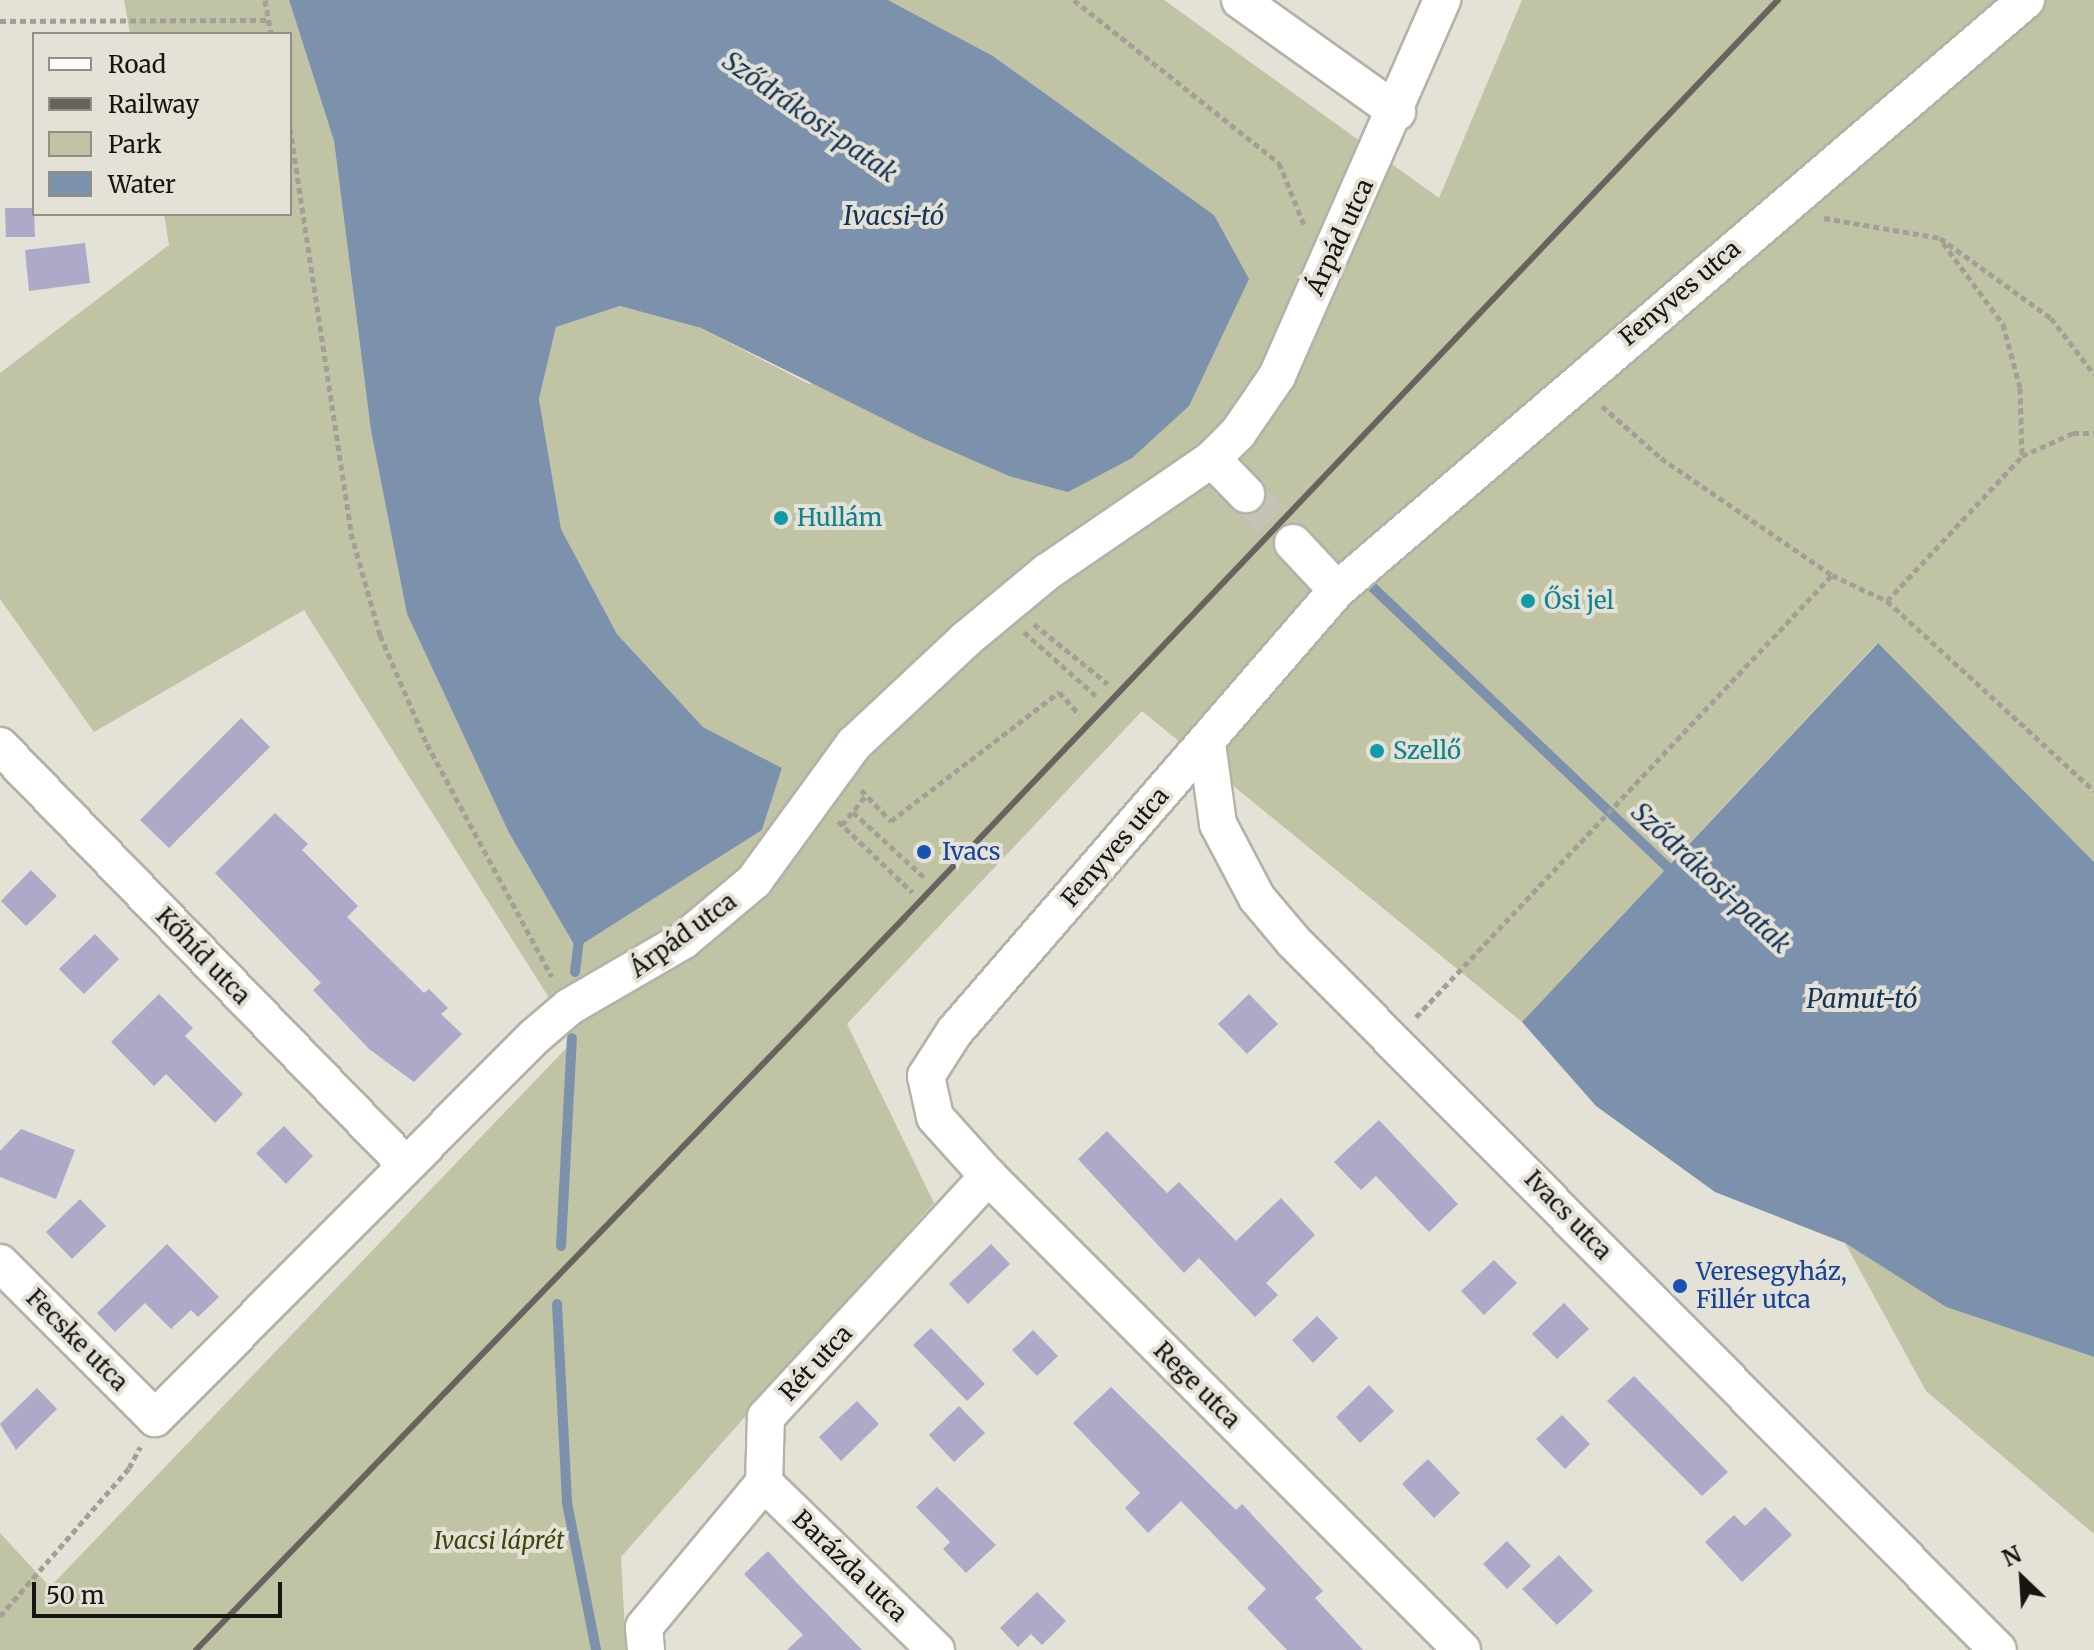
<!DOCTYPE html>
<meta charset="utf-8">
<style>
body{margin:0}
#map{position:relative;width:2094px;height:1650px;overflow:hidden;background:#e4e1d6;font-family:Merriweather,serif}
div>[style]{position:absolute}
.green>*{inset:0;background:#c1c3a5}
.water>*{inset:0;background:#7c92ac}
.stream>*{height:10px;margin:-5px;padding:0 5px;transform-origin:5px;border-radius:5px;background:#7c92ac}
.building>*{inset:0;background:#ada9c9}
.minor-tunnel>*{height:36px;margin-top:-18px;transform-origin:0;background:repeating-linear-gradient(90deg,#c5c2b8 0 36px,transparent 0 54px)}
.path>*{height:5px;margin-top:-2.5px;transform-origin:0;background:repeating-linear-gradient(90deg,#a29f97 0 6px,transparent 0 10px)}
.roads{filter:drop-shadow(2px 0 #b4b2a7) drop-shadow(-2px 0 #b4b2a7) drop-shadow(0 2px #b4b2a7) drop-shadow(0 -2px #b4b2a7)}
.minor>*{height:36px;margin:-18px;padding:0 18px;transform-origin:18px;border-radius:18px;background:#fff}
.rail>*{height:6px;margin:-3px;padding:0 3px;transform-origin:3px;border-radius:3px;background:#66645d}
.dots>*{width:22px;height:22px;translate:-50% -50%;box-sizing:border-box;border:4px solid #e4e1d6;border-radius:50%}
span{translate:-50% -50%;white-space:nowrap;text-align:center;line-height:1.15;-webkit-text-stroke:8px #e4e1d6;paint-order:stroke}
.street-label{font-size:24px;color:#161511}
.culture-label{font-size:24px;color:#0d838f}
.left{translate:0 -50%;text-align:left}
.transit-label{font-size:24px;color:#164399}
.park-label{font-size:24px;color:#424307;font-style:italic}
.water-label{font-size:26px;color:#113458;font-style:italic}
.legend{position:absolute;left:32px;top:32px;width:260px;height:184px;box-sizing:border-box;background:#e4e1d6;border:2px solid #928f87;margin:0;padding:10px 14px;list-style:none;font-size:24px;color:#161511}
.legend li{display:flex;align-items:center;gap:16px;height:40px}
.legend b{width:40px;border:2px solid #928f87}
.north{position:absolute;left:1982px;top:1538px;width:80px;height:80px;-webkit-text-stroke:6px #e4e1d6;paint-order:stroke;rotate:335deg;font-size:22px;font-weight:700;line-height:32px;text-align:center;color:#161511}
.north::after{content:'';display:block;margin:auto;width:28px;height:36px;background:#161511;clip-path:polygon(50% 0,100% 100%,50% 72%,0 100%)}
.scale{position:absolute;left:32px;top:1582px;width:250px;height:36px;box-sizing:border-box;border:4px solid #161511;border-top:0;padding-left:10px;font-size:24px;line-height:28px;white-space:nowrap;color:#161511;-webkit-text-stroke:6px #e4e1d6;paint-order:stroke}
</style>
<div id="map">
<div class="green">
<div style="clip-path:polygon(124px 0,289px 0,334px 141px,371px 431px,407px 614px,509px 833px,576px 948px,762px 830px,782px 768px,703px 727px,617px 634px,561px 529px,539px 399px,556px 327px,620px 306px,701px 328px,809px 384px,1214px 215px,993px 56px,888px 0,1164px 0,1439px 198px,1522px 0,2094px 0,2094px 862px,1877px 643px,1522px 1022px,1142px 711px,847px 1024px,934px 1203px,621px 1557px,626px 1650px,0 1650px,0 1533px,50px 1587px,575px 1039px,304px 610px,94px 732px,0 599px,0 373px,169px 245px,164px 214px,290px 214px,290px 34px,130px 34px)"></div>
<div style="clip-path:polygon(1845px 1243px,1946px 1307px,2094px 1357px,2094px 1534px,1926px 1391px)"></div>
</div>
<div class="water">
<div style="clip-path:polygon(289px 0,888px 0,993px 56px,1214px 215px,1249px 279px,1189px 406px,1132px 458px,1068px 492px,1009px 476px,924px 439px,701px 328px,620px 306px,556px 327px,539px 399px,561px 529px,617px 634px,703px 727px,782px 768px,762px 830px,576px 948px,509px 833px,407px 614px,371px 431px,334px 141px)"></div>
<div style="clip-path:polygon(1878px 643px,2094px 862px,2094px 1357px,1946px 1307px,1845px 1243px,1715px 1192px,1596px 1106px,1522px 1022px)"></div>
</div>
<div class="stream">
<div style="left:1367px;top:582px;width:426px;rotate:43.5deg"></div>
<div style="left:575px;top:972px;width:38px;rotate:-83deg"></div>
<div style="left:561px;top:1246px;width:208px;rotate:-87deg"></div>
<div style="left:557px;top:1304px;width:199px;rotate:87.1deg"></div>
<div style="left:567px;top:1503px;width:150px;rotate:78.8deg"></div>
</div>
<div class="building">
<div style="clip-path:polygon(5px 208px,34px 208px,35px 237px,6px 237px)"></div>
<div style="clip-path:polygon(85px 243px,90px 283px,29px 291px,25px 250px)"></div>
<div style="clip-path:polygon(241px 718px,270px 747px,169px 848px,140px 820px)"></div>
<div style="clip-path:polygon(275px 813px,308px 844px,302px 850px,358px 906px,347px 917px,424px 993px,429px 989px,448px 1008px,441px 1014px,462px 1034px,414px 1082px,369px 1049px,313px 990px,321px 983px,215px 873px)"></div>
<div style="clip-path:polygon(31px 870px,57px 896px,26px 926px,1px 901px)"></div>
<div style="clip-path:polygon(95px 934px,119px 959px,84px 994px,59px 969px)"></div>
<div style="clip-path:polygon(159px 994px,193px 1028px,185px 1036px,243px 1094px,215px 1123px,166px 1074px,154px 1086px,111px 1042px)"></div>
<div style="clip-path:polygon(1249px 994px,1278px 1024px,1247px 1054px,1218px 1024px)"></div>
<div style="clip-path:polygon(1379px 1120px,1458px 1204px,1429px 1232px,1376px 1176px,1361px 1190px,1334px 1162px)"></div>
<div style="clip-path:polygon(284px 1126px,313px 1156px,286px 1184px,256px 1153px)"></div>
<div style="clip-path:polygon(21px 1129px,75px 1150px,56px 1199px,0 1177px,0 1151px)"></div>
<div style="clip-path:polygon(1107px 1131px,1167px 1193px,1179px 1182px,1236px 1241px,1281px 1198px,1315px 1235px,1266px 1283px,1278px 1295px,1255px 1317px,1199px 1258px,1184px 1273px,1078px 1159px)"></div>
<div style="clip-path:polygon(80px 1199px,106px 1226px,72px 1259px,46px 1232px)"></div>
<div style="clip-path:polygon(167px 1244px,219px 1297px,198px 1317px,191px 1310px,171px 1329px,145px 1303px,115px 1332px,97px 1313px)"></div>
<div style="clip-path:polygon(991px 1244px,1010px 1264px,968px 1304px,949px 1284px)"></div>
<div style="clip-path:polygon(1494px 1260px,1517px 1283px,1484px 1315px,1461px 1291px)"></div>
<div style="clip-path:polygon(1564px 1303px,1589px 1329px,1557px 1359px,1532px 1334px)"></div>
<div style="clip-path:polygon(1317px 1316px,1338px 1338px,1313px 1363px,1292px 1340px)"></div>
<div style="clip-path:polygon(931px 1328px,985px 1384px,967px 1401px,913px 1345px)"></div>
<div style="clip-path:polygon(1033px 1330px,1058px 1356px,1037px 1376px,1012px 1350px)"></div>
<div style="clip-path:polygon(1634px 1376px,1728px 1472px,1702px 1496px,1607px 1401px)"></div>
<div style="clip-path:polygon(1369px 1385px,1394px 1411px,1360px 1443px,1336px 1417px)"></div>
<div style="clip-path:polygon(1111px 1387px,1236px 1510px,1242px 1504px,1323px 1591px,1315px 1598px,1363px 1650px,1287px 1650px,1247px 1608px,1266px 1589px,1181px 1501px,1148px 1533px,1125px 1508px,1140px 1493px,1073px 1423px)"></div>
<div style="clip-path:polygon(37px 1388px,57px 1409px,16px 1450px,0 1424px)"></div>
<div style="clip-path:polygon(857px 1401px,879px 1424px,841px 1461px,819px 1437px)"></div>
<div style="clip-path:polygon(959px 1406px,985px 1433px,954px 1462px,929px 1435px)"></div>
<div style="clip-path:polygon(1562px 1415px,1590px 1444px,1565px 1469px,1536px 1439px)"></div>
<div style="clip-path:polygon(1428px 1459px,1460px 1493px,1434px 1518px,1402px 1484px)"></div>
<div style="clip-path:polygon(937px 1487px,996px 1545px,966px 1573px,943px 1549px,950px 1542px,916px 1507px)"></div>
<div style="clip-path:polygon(1765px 1507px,1792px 1535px,1742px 1582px,1705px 1542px,1734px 1515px,1745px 1526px)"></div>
<div style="clip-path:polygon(1507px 1541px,1531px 1566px,1507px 1589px,1483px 1564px)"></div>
<div style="clip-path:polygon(768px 1551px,796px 1582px,862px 1650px,787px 1650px,803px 1635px,744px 1574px)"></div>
<div style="clip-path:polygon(1559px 1555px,1593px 1591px,1557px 1625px,1522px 1589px)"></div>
<div style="clip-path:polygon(1037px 1592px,1066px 1621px,1042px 1645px,1031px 1634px,1018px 1647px,1000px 1628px)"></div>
</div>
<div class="minor-tunnel">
<div style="left:1246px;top:494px;width:68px;rotate:46.2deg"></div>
</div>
<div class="path">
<div style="left:265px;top:0;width:35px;rotate:80deg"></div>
<div style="left:1074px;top:0;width:262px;rotate:38.5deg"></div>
<div style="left:1279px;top:163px;width:69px;rotate:67.9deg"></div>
<div style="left:0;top:21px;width:269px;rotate:-0.2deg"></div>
<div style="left:290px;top:128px;width:410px;rotate:81.4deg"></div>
<div style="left:351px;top:533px;width:106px;rotate:74.1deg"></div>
<div style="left:380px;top:635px;width:119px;rotate:66.7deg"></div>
<div style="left:427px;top:744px;width:264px;rotate:61.8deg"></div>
<div style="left:1824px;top:218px;width:118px;rotate:9.8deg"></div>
<div style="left:1940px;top:238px;width:137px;rotate:35.8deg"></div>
<div style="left:2051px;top:318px;width:71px;rotate:52.5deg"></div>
<div style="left:1943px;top:243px;width:101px;rotate:53.5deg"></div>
<div style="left:2003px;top:324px;width:66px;rotate:75.1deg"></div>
<div style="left:2020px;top:388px;width:68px;rotate:88.3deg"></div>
<div style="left:1602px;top:406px;width:79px;rotate:41.4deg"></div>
<div style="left:1661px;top:458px;width:207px;rotate:34.4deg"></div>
<div style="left:1832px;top:575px;width:61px;rotate:25.3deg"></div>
<div style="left:1887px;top:601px;width:281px;rotate:42.5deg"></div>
<div style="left:1887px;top:601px;width:198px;rotate:-47deg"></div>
<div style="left:2022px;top:456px;width:56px;rotate:-24.3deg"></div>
<div style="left:2073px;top:433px;width:21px"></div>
<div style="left:1034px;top:624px;width:95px;rotate:39deg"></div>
<div style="left:1024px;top:632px;width:96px;rotate:41.6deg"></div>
<div style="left:861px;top:790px;width:43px;rotate:45.9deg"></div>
<div style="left:891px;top:821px;width:212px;rotate:-37.5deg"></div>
<div style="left:1059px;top:692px;width:30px;rotate:48deg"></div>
<div style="left:853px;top:812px;width:96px;rotate:42.5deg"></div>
<div style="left:838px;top:821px;width:103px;rotate:43.8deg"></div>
<div style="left:842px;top:825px;width:38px;rotate:-51deg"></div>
<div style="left:1416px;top:1017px;width:607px;rotate:-46.74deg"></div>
<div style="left:0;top:1616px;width:196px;rotate:-48.9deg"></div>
<div style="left:129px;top:1468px;width:24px;rotate:-62deg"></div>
</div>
<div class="roads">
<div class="minor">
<div style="left:1240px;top:0;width:193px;rotate:35.5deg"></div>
<div style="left:1212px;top:459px;width:49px;rotate:45.8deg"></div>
<div style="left:1293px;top:543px;width:64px;rotate:46.9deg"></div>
<div style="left:1207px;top:743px;width:82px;rotate:82.3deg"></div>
<div style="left:1218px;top:824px;width:84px;rotate:62.2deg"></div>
<div style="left:1257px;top:898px;width:57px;rotate:49.9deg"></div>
<div style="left:1294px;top:942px;width:998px;rotate:45.16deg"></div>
<div style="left:0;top:746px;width:583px;rotate:45.9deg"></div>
<div style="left:0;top:1263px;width:219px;rotate:45deg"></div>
<div style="left:155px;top:1418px;width:537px;rotate:-45.15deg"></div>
<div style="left:534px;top:1037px;width:46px;rotate:-40.6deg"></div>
<div style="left:569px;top:1007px;width:133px;rotate:-30.2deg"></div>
<div style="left:684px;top:940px;width:92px;rotate:-40.1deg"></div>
<div style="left:754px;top:881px;width:170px;rotate:-53.9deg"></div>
<div style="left:854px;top:744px;width:152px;rotate:-43.1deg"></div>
<div style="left:965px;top:640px;width:107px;rotate:-39.7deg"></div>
<div style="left:1047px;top:572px;width:200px;rotate:-34.4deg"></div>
<div style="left:1212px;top:459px;width:37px;rotate:-45deg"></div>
<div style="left:1238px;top:433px;width:69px;rotate:-55.6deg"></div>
<div style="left:1277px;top:376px;width:411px;rotate:-66.3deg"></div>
<div style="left:764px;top:1483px;width:240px;rotate:44.2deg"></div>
<div style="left:646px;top:1650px;width:23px;rotate:-95deg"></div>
<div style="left:644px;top:1627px;width:187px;rotate:-50.2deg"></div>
<div style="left:764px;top:1483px;width:66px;rotate:-88.3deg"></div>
<div style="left:766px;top:1417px;width:328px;rotate:-47.3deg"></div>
<div style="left:1462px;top:1650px;width:670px;rotate:-135deg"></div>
<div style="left:988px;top:1176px;width:79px;rotate:-131.9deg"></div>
<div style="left:935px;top:1117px;width:42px;rotate:-102.4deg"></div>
<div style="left:926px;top:1076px;width:54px;rotate:-57.2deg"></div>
<div style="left:955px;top:1031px;width:583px;rotate:-49.1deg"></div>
<div style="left:1337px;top:590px;width:907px;rotate:-40.57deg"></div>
</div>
</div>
<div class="rail">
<div style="left:196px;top:1650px;width:1018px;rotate:-45.95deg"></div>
<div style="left:904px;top:918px;width:1268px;rotate:-46.41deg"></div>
</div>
<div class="dots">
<div style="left:781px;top:518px;background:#0f9aa8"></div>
<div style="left:1528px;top:601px;background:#0f9aa8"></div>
<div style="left:1377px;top:751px;background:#0f9aa8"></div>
<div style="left:924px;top:852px;background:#1a4fb4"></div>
<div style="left:1680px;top:1286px;background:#1a4fb4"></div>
</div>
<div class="street-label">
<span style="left:1340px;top:237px;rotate:-65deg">Árpád utca</span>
<span style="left:1680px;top:293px;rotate:-40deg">Fenyves utca</span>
<span style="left:1115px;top:847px;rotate:-49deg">Fenyves utca</span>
<span style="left:683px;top:935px;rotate:-36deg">Árpád utca</span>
<span style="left:203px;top:956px;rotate:46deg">Kőhíd utca</span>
<span style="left:1568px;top:1215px;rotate:46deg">Ivacs utca</span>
<span style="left:77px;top:1340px;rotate:45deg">Fecske utca</span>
<span style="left:816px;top:1363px;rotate:-47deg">Rét utca</span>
<span style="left:1197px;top:1385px;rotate:45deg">Rege utca</span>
<span style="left:850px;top:1566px;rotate:44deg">Barázda utca</span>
</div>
<div class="culture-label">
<span class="left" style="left:797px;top:518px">Hullám</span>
<span class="left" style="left:1544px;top:601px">Ősi jel</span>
<span class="left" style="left:1393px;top:751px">Szellő</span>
</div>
<div class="transit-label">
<span class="left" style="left:942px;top:852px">Ivacs</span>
<span class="left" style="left:1696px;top:1286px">Veresegyház,<br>Fillér utca</span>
</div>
<div class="park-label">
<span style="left:499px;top:1541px">Ivacsi láprét</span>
</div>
<div class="water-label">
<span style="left:810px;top:117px;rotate:35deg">Sződrákosi-patak</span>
<span style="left:894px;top:216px">Ivacsi-tó</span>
<span style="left:1711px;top:878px;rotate:43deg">Sződrákosi-patak</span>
<span style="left:1862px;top:999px">Pamut-tó</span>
</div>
<ul class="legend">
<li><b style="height:10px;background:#fff"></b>Road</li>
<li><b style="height:10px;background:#66645d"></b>Railway</li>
<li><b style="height:22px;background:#c1c3a5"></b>Park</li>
<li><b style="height:22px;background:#7c92ac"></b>Water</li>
</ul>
<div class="north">N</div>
<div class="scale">50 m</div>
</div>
